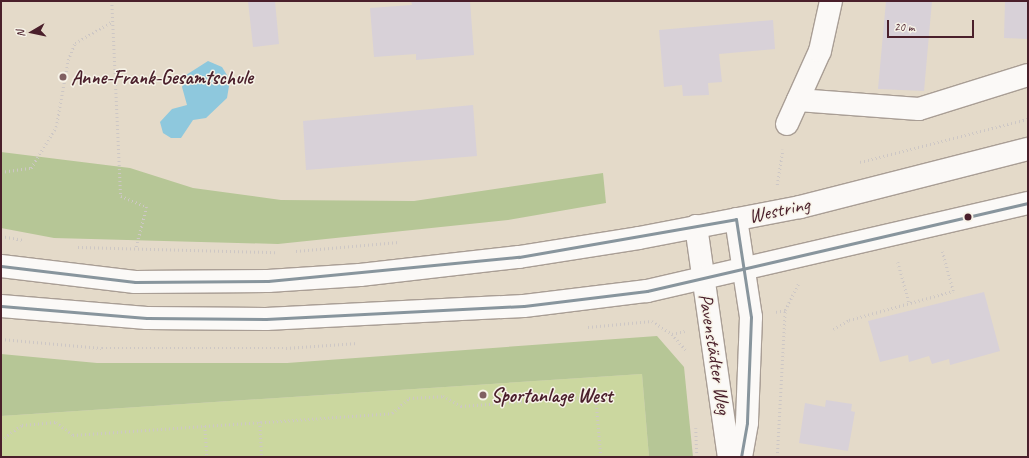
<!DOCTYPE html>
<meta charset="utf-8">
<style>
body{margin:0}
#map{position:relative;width:1029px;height:458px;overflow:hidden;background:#e4dac9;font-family:Caveat,sans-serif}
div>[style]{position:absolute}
.green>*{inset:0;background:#cbd79f}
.forest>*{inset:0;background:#b6c696}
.water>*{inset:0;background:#8ec8dd}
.building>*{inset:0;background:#d8d1d8}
.path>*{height:2.5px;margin-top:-1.25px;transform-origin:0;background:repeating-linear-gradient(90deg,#cdc7c5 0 1px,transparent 0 4px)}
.roads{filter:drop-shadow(1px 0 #a99e95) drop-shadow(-1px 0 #a99e95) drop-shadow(0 1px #a99e95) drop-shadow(0 -1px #a99e95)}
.minor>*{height:22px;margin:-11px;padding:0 11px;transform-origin:11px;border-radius:11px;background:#fbf9f7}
.major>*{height:22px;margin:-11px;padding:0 11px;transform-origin:11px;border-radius:11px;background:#fbf9f7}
.bus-1>*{height:3px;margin:-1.5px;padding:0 1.5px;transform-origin:1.5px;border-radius:1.5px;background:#88959d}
.dots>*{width:11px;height:11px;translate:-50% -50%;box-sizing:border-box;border:2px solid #f7f3e8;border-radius:50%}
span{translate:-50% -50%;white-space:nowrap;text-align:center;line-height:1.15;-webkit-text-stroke:3px #f7f3e8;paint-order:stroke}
.poi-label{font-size:20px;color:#4a1f2b;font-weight:700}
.left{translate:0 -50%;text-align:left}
.street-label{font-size:20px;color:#4a1f2b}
.frame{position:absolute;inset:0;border:2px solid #4a1f2b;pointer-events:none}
.north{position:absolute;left:12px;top:12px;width:40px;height:40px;-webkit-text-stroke:3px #f7f3e8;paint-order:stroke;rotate:261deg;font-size:11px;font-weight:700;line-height:16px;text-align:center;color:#4a1f2b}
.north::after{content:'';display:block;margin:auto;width:14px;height:18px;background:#4a1f2b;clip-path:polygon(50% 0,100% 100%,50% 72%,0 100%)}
.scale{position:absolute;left:887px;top:20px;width:87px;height:18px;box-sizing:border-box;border:2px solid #4a1f2b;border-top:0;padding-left:5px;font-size:12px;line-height:14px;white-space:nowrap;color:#4a1f2b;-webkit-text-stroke:3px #f7f3e8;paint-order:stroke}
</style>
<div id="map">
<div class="green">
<div style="clip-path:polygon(642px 374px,649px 457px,1px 457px,1px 416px)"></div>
</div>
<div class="forest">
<div style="clip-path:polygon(1px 152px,130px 168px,193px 188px,281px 200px,414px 201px,603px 173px,606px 203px,508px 220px,278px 244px,54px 238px,1px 228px)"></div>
<div style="clip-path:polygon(657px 336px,684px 367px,693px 457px,649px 457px,642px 374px,1px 416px,1px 354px,97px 363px,287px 363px)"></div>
</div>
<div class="water">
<div style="clip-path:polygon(208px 61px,222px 67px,230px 80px,227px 98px,206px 118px,193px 120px,181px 138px,171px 138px,163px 133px,160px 122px,172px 109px,187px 105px,182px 87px,186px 75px)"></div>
</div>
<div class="building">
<div style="clip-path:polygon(248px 1px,275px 1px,279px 44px,253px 47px)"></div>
<div style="clip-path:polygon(411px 1px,470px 1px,474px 55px,416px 60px,416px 54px,374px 57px,370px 8px,412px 5px)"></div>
<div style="clip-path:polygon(886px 1px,932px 1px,924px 91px,878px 89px)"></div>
<div style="clip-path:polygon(1005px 1px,1028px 1px,1028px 39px,1004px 38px)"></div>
<div style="clip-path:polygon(773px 20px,775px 49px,719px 54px,722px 82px,708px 83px,709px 95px,683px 96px,682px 85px,664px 87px,659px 30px)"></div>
<div style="clip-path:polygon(473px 105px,477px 156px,306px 170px,303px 121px)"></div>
<div style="clip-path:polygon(984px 292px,1000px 351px,950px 365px,949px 359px,932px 364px,929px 356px,909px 362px,908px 355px,880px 362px,868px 321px)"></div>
<div style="clip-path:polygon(826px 400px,852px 404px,851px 411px,855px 412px,848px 451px,799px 443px,805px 403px,825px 407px)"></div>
</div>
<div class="path">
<div style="left:112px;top:1px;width:195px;rotate:87.4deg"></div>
<div style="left:121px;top:196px;width:28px;rotate:23deg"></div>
<div style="left:147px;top:207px;width:42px;rotate:105deg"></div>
<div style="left:860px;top:162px;width:173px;rotate:-14.4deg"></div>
<div style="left:1px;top:172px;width:30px;rotate:-8deg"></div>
<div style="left:31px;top:168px;width:48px;rotate:-58.6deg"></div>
<div style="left:56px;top:127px;width:68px;rotate:-79.8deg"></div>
<div style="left:68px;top:60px;width:18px;rotate:-68deg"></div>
<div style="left:75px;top:43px;width:44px;rotate:-30.1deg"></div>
<div style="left:777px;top:185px;width:36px;rotate:-81deg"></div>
<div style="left:1px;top:236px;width:23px;rotate:10deg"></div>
<div style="left:78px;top:247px;width:197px;rotate:1.5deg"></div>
<div style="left:296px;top:251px;width:103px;rotate:-5deg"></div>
<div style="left:898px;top:262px;width:41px;rotate:74.6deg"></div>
<div style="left:776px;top:312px;width:9px;rotate:-13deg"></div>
<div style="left:785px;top:310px;width:29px;rotate:-63deg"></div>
<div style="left:588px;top:327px;width:64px;rotate:-5.4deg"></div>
<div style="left:652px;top:321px;width:24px;rotate:33deg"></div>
<div style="left:672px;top:334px;width:13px;rotate:-13deg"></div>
<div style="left:833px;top:329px;width:18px;rotate:-29deg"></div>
<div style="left:849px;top:320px;width:108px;rotate:-15.6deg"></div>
<div style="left:953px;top:291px;width:41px;rotate:-105.4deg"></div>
<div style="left:672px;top:334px;width:21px;rotate:49deg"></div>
<div style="left:1px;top:339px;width:101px;rotate:5.1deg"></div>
<div style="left:102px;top:348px;width:184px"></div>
<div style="left:286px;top:348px;width:72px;rotate:-4deg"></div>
<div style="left:260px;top:422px;width:35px;rotate:87deg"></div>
<div style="left:205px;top:426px;width:31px;rotate:86deg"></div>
<div style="left:696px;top:428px;width:29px;rotate:88deg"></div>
<div style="left:1px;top:440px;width:26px;rotate:-36deg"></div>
<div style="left:22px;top:425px;width:34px;rotate:-5deg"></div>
<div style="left:56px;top:422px;width:21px;rotate:37deg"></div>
<div style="left:73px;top:435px;width:320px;rotate:-3.9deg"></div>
<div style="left:392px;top:413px;width:23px;rotate:-41deg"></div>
<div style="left:409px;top:398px;width:34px;rotate:-3deg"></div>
<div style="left:443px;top:396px;width:21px;rotate:29deg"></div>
<div style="left:461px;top:406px;width:135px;rotate:-4.2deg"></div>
<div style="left:596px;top:396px;width:61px;rotate:85.3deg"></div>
<div style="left:777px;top:457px;width:147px;rotate:-86.9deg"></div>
</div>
<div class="roads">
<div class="minor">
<div style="left:798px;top:100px;width:121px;rotate:4.3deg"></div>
<div style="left:919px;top:109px;width:114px;rotate:-17.3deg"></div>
<div style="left:787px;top:124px;width:80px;rotate:-65.7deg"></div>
<div style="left:820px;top:51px;width:51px;rotate:-77.6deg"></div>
<div style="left:736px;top:219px;width:99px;rotate:81.3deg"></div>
<div style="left:751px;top:317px;width:106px;rotate:92.2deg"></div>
<div style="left:747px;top:423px;width:35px;rotate:100deg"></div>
<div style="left:696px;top:226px;width:233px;rotate:81.9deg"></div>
</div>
<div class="major">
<div style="left:1px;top:266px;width:135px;rotate:6.8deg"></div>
<div style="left:135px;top:282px;width:133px;rotate:-0.4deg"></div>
<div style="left:268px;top:281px;width:92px;rotate:-3.7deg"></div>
<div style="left:360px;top:275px;width:160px;rotate:-6.5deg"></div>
<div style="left:519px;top:257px;width:121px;rotate:-9deg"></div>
<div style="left:639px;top:238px;width:164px;rotate:-10.9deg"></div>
<div style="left:800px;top:207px;width:235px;rotate:-14.3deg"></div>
<div style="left:1px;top:306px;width:146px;rotate:4.7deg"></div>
<div style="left:147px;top:318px;width:119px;rotate:0.5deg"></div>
<div style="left:266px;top:319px;width:258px;rotate:-2.9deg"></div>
<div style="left:524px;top:306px;width:124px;rotate:-7deg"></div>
<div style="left:647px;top:291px;width:391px;rotate:-13deg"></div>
</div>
</div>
<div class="bus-1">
<div style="left:1px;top:266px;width:135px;rotate:6.8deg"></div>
<div style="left:135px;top:282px;width:133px;rotate:-0.4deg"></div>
<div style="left:268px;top:281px;width:252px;rotate:-5.5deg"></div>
<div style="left:519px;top:257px;width:220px;rotate:-9.9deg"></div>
<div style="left:736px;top:219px;width:99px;rotate:81.3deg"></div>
<div style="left:751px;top:317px;width:106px;rotate:92.2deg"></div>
<div style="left:747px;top:423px;width:35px;rotate:100deg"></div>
<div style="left:1px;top:306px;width:146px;rotate:4.7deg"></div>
<div style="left:147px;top:318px;width:119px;rotate:0.5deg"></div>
<div style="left:266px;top:319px;width:258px;rotate:-2.9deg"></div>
<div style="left:524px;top:306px;width:124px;rotate:-7deg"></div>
<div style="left:647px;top:291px;width:391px;rotate:-13deg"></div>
</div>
<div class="dots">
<div style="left:63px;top:77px;background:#806062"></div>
<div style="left:968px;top:217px;background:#4a1f2b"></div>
<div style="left:483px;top:395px;background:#806062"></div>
</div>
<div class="poi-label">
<span class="left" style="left:71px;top:77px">Anne-Frank-Gesamtschule</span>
<span class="left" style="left:491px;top:395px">Sportanlage West</span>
</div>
<div class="street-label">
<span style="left:779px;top:210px;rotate:-12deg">Westring</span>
<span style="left:715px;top:354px;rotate:81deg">Pavenstädter Weg</span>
</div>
<div class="frame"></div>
<div class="north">N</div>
<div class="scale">20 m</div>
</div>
